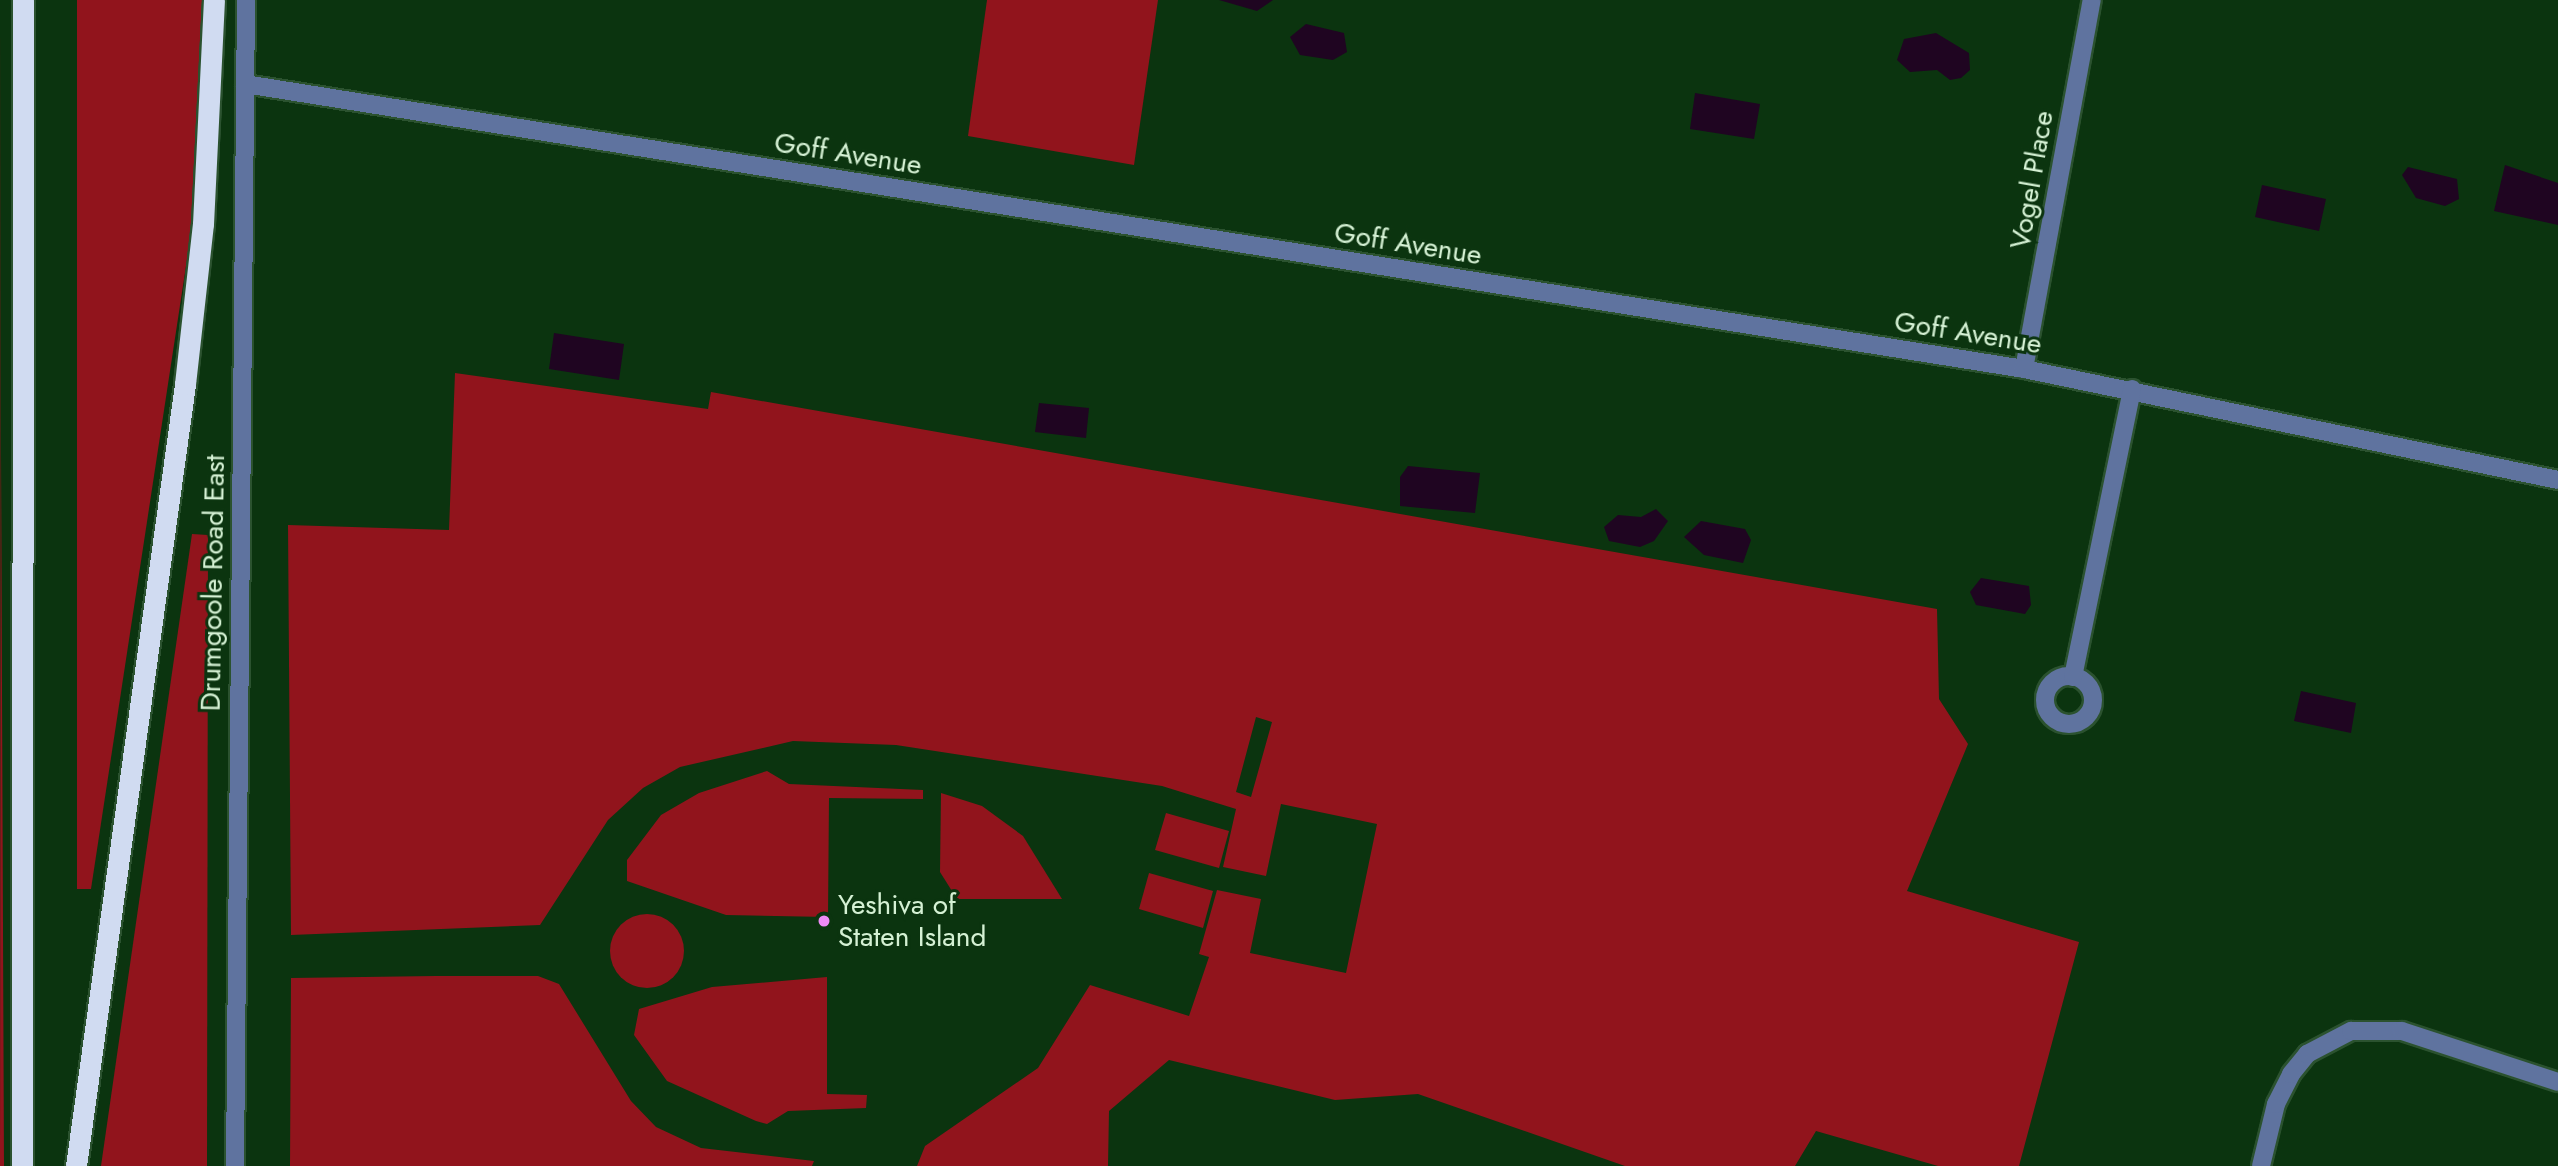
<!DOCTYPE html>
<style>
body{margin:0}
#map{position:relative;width:2558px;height:1166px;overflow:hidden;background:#0b340f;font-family:Jost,sans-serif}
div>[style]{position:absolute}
.green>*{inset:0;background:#91141c}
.round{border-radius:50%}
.water>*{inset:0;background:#1f0521}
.roads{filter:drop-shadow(2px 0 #2b522f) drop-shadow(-2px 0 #2b522f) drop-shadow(0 2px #2b522f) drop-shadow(0 -2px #2b522f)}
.minor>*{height:18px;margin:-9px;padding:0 9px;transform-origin:9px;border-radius:9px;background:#5f739f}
.minor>.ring{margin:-9px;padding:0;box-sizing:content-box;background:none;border:18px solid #5f739f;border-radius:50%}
.highway>*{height:21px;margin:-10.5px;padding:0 10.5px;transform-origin:10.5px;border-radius:10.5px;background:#d0dbf1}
.dots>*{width:19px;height:19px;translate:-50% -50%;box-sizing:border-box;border:4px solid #0b340f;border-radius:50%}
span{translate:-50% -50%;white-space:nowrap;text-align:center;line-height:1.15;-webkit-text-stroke:6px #0b340f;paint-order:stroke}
.street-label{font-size:28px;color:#d5f1d4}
.poi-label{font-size:28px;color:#d5f1d4}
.left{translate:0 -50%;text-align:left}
</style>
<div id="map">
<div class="green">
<div style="clip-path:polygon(1px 0,1px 448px,4px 1166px,0 1166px)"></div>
<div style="clip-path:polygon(77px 0,203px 0,195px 207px,91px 889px,77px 889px)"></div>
<div style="clip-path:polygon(987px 0,1158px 0,1134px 165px,968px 136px)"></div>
<div style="clip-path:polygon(evenodd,455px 373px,708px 409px,711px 392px,1937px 609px,1939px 699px,1968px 744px,1907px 891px,2079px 942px,2019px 1166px,1938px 1166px,1816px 1131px,1795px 1166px,1625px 1166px,1418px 1094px,1335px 1100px,1169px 1060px,1109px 1111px,1108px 1166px,917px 1166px,925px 1146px,1038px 1068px,1090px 985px,1189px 1016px,1209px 957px,1199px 954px,1217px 890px,1261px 899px,1250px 953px,1346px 973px,1377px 824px,1281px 804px,1266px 876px,1223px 867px,1236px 809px,1162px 786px,896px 745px,793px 741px,680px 767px,643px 788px,608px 820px,540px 925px,291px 935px,288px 525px,449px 530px,455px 373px,1256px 717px,1272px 722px,1251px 797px,1236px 792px,1256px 717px)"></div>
<div style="clip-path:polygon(192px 534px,208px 535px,207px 1166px,101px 1166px)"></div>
<div style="clip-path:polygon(767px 771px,789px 784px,923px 790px,923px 799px,829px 798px,828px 917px,726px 915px,627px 881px,627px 860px,661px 815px,699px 793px)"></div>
<div style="clip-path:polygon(941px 793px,982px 806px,1023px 836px,1062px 899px,957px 899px,940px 872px)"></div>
<div style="clip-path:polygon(1166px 813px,1229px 831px,1219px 868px,1155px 850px)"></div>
<div style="clip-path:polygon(1149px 873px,1213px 891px,1203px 928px,1139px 909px)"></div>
<div class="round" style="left:610px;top:914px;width:74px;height:74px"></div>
<div style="clip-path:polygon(436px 976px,538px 976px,559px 984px,631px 1101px,656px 1127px,701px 1148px,814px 1161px,812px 1166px,290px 1166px,291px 978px)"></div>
<div style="clip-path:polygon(827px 977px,827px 1094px,867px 1095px,866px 1108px,788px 1111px,767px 1124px,756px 1121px,667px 1081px,634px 1035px,639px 1009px,712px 987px)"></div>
</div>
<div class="water">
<div style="clip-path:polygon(1219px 0,1273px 0,1257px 11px)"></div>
<div style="clip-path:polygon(1306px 24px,1344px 33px,1347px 52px,1333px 60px,1300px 55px,1290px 37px)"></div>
<div style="clip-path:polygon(1936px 33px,1969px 53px,1970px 70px,1961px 78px,1950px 80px,1937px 70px,1910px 72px,1897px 60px,1904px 39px)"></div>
<div style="clip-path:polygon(1695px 93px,1760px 104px,1754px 139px,1690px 129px)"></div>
<div style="clip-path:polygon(2505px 165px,2558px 183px,2558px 225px,2494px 211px)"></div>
<div style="clip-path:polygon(2408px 167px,2457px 179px,2459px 199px,2445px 206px,2416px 198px,2402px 175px)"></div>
<div style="clip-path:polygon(2262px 185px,2326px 199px,2319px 231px,2255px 217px)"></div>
<div style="clip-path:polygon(554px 333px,624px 344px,619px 380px,549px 369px)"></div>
<div style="clip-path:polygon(1039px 403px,1089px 408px,1086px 438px,1035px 432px)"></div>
<div style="clip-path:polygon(1408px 466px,1480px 473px,1475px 513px,1400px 506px,1400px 477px)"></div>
<div style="clip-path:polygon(1656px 509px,1668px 521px,1654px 541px,1640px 547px,1609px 541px,1604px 527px,1618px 515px,1641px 517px)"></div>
<div style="clip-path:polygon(1701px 521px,1745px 529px,1751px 540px,1743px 563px,1704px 555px,1684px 537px)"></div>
<div style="clip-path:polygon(1981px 578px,2029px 586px,2031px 605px,2025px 614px,1976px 605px,1970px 592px)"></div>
<div style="clip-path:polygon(2301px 691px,2356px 703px,2351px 733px,2294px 721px)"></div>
</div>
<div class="roads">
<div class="minor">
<div style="left:245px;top:84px;width:1802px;rotate:9.1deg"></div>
<div style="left:2024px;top:369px;width:545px;rotate:11.74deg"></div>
<div style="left:2024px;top:369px;width:375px;rotate:-79.6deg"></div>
<div class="ring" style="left:2045px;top:676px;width:30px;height:30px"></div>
<div style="left:2073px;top:677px;width:294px;rotate:-78.4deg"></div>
<div style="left:235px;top:1166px;width:1166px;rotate:-89.46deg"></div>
<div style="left:2261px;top:1166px;width:64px;rotate:-76.4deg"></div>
<div style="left:2276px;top:1104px;width:34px;rotate:-63deg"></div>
<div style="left:2291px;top:1074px;width:26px;rotate:-51deg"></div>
<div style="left:2307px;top:1054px;width:50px;rotate:-27.6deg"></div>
<div style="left:2351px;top:1031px;width:51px"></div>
<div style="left:2402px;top:1031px;width:164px;rotate:18.1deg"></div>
</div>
<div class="highway">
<div style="left:22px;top:1166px;width:1166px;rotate:-89.95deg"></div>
<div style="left:76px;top:1166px;width:790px;rotate:-82.06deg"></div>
<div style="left:185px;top:384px;width:161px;rotate:-83.6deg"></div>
<div style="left:203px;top:224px;width:224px;rotate:-87.2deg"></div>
</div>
</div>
<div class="dots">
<div style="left:824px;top:921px;background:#ef8bf6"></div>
</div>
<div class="street-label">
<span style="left:848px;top:154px;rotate:9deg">Goff Avenue</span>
<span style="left:2032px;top:180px;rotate:-80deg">Vogel Place</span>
<span style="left:1408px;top:244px;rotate:9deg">Goff Avenue</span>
<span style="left:1968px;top:333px;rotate:9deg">Goff Avenue</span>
<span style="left:213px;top:583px;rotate:-89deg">Drumgoole Road East</span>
</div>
<div class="poi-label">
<span class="left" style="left:838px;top:921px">Yeshiva of<br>Staten Island</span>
</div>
</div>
